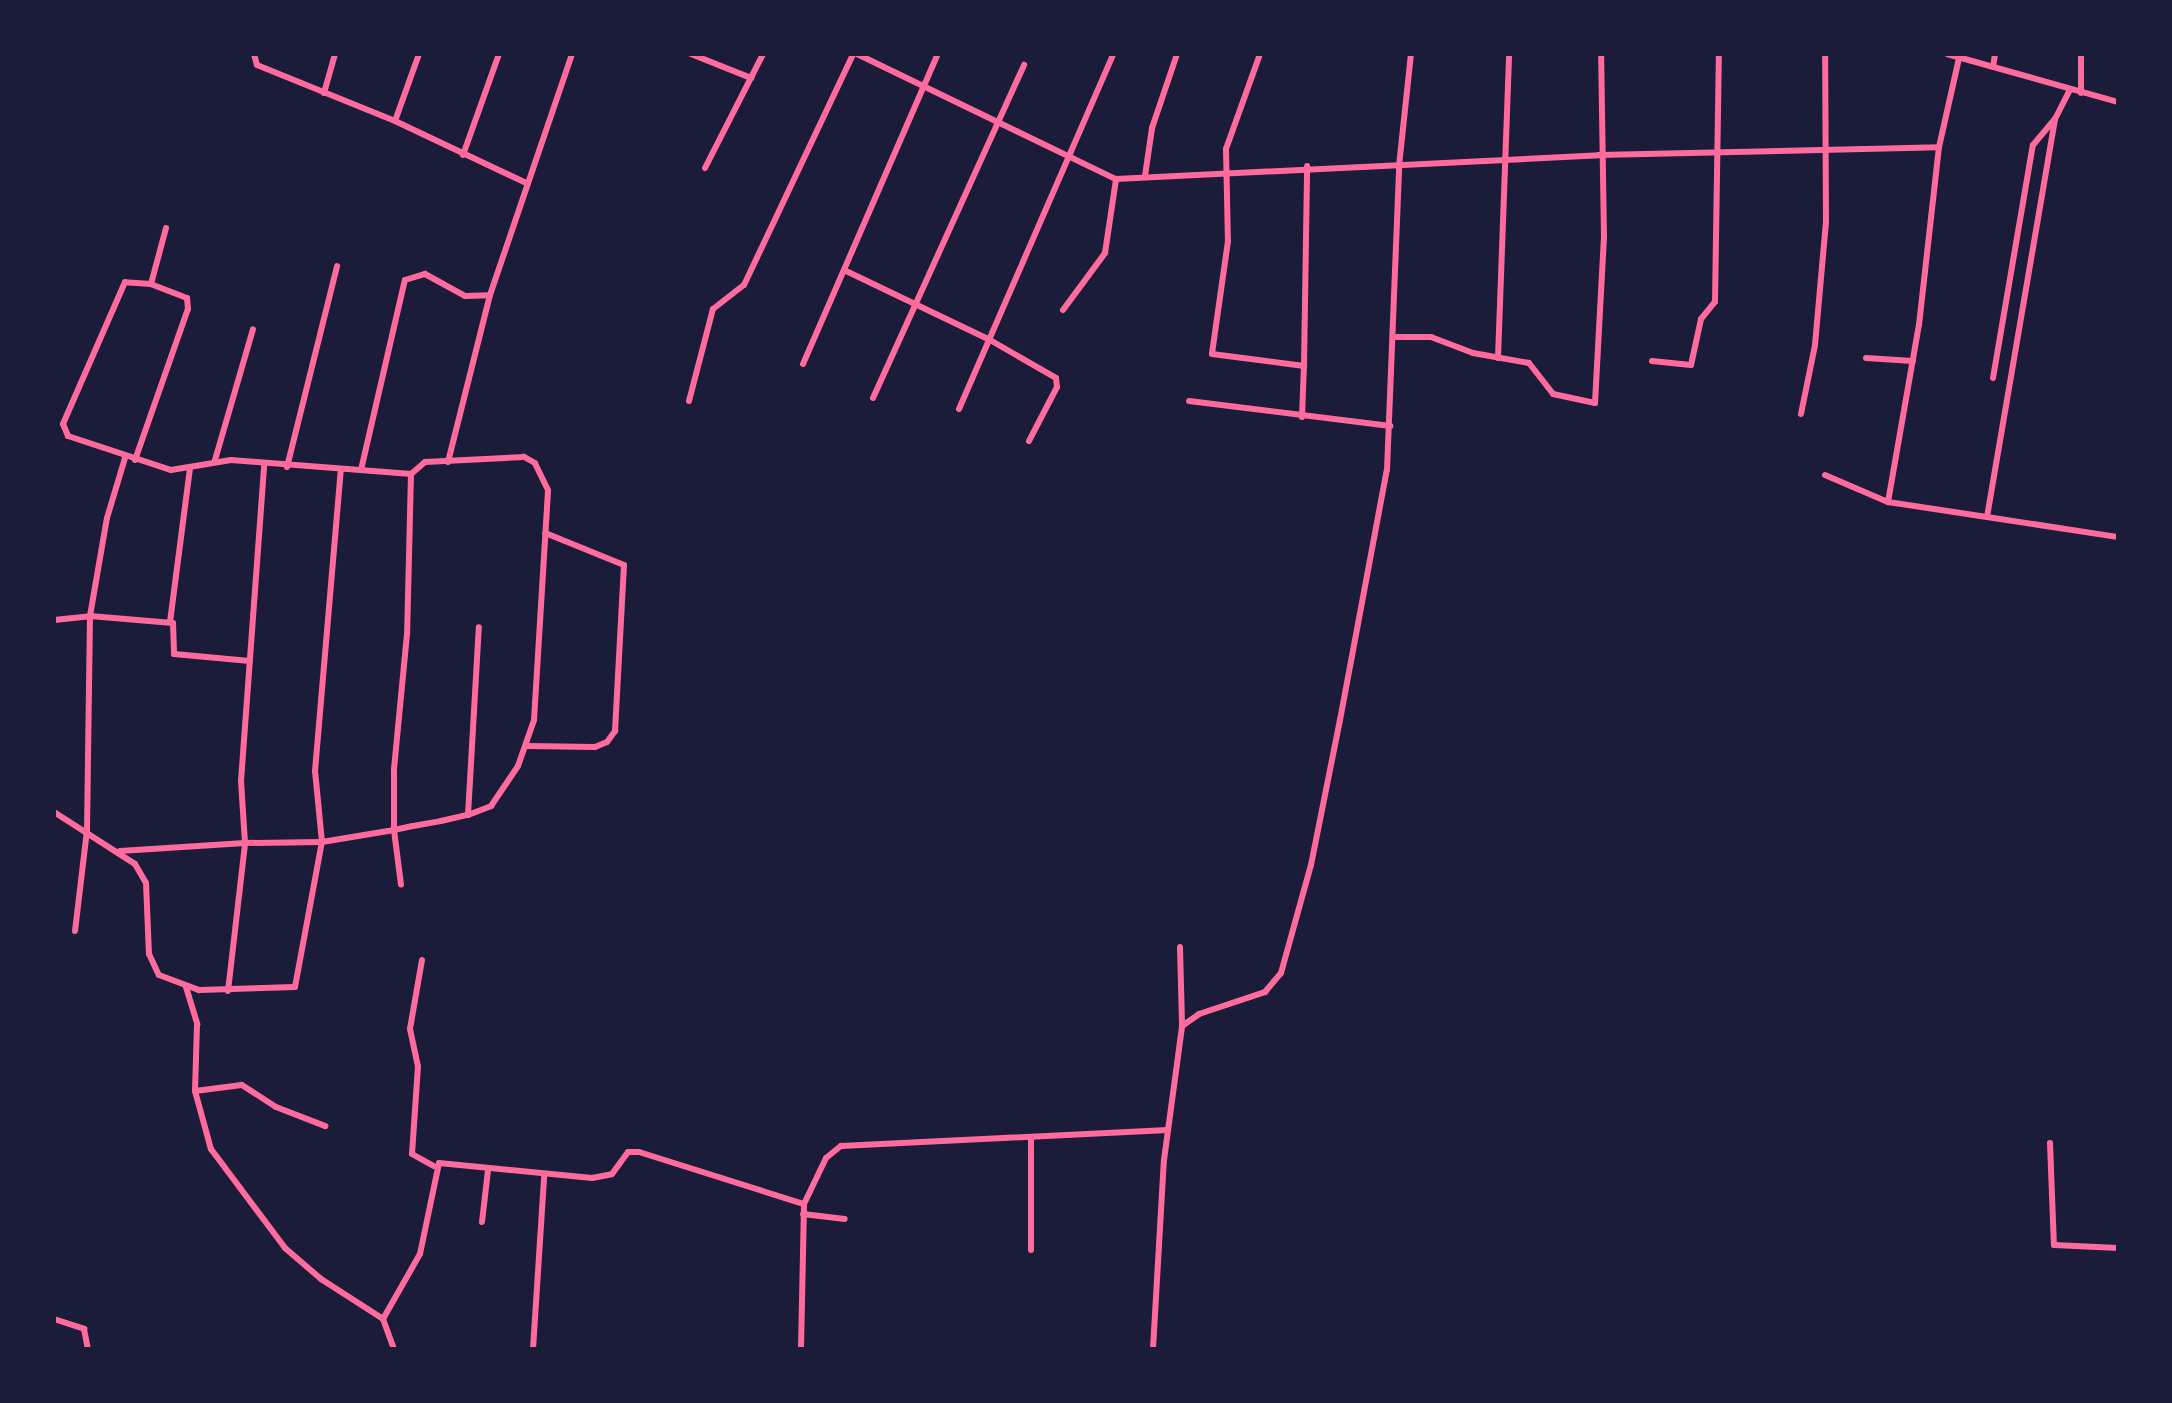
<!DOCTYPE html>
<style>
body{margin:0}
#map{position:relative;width:2172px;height:1403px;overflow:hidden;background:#1b1b3a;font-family:"PT Sans",sans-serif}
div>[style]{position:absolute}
.minor>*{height:6px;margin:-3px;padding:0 3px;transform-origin:3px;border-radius:3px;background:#ff6b9d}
span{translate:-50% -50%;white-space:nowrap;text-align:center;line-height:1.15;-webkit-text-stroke:8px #1b1b3a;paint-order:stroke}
.frame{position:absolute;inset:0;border:56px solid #1b1b3a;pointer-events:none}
</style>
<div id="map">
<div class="minor">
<div style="left:254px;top:54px;width:11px;rotate:75deg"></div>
<div style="left:257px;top:65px;width:149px;rotate:22.1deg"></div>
<div style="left:395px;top:121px;width:147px;rotate:25.3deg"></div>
<div style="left:691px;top:54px;width:65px;rotate:21.8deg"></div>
<div style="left:857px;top:54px;width:288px;rotate:25.8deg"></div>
<div style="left:1116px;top:179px;width:484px;rotate:-2.8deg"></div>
<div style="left:1599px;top:155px;width:340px;rotate:-1.3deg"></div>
<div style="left:1260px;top:54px;width:101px;rotate:109.7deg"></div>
<div style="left:1226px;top:149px;width:92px;rotate:88.8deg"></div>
<div style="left:1228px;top:241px;width:114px;rotate:98.1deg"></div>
<div style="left:1212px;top:354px;width:93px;rotate:7.4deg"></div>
<div style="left:1304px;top:366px;width:200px;rotate:-89.1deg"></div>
<div style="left:1947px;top:54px;width:178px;rotate:15.7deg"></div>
<div style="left:2081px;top:54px;width:39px;rotate:90deg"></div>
<div style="left:1993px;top:67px;width:13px;rotate:-81deg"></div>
<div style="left:324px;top:93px;width:41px;rotate:-74.2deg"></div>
<div style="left:395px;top:121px;width:71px;rotate:-70.3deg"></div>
<div style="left:463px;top:155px;width:107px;rotate:-70.4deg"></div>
<div style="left:705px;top:168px;width:128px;rotate:-63deg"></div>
<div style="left:1145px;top:176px;width:49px;rotate:-81.7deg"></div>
<div style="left:1152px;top:128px;width:78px;rotate:-71.3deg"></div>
<div style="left:844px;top:270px;width:162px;rotate:25.6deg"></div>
<div style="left:990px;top:340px;width:76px;rotate:29.9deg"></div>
<div style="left:1056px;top:378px;width:9px;rotate:84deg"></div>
<div style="left:1057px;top:387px;width:61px;rotate:117.4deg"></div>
<div style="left:151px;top:284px;width:26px;rotate:-176deg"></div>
<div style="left:125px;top:282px;width:155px;rotate:113.6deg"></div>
<div style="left:63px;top:424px;width:13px;rotate:67deg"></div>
<div style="left:68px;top:436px;width:108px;rotate:18.3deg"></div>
<div style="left:171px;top:470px;width:61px;rotate:-9.5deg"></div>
<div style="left:231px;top:460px;width:181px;rotate:4.4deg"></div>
<div style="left:1063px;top:310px;width:71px;rotate:-53.6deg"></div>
<div style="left:1105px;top:253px;width:75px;rotate:-81.5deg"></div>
<div style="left:1396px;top:337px;width:35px"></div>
<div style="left:1431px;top:337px;width:45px;rotate:20.9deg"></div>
<div style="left:1473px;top:353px;width:57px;rotate:10.1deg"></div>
<div style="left:1529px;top:363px;width:39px;rotate:52deg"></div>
<div style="left:1553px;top:394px;width:43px;rotate:12.1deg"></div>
<div style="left:1595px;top:403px;width:165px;rotate:-86.9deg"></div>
<div style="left:1604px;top:238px;width:184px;rotate:-90.9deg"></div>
<div style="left:1498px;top:358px;width:304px;rotate:-87.9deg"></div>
<div style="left:1866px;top:358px;width:47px;rotate:3.7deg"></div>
<div style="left:1652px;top:361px;width:39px;rotate:6deg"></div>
<div style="left:1691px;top:365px;width:47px;rotate:-77.7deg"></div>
<div style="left:1701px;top:319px;width:22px;rotate:-51deg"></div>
<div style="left:1715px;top:302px;width:248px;rotate:-89.1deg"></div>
<div style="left:803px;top:364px;width:338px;rotate:-66.5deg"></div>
<div style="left:1993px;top:378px;width:236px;rotate:-80.3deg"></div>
<div style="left:2033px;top:145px;width:34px;rotate:-50deg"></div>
<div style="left:873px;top:398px;width:366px;rotate:-65.6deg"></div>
<div style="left:689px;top:401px;width:95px;rotate:-75.4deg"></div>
<div style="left:713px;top:309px;width:39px;rotate:-38deg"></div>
<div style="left:744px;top:285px;width:255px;rotate:-64.7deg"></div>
<div style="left:1189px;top:401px;width:203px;rotate:7.1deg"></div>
<div style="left:959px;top:409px;width:387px;rotate:-66.5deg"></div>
<div style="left:1801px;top:414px;width:70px;rotate:-78.5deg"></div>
<div style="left:1815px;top:345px;width:123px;rotate:-84.9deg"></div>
<div style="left:1826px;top:222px;width:168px;rotate:-90.3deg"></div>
<div style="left:1302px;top:417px;width:51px;rotate:-87.8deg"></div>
<div style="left:135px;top:460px;width:160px;rotate:-70.7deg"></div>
<div style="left:188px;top:309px;width:11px;rotate:-95deg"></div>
<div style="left:187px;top:298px;width:39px;rotate:-159deg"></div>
<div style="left:151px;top:284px;width:58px;rotate:-75deg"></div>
<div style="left:215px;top:460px;width:136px;rotate:-73.8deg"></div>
<div style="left:448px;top:462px;width:172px;rotate:-75.9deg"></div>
<div style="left:490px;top:295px;width:255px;rotate:-71.2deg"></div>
<div style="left:287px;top:467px;width:207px;rotate:-76deg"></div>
<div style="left:361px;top:470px;width:195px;rotate:-77deg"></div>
<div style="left:405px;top:280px;width:21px;rotate:-17deg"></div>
<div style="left:425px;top:274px;width:46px;rotate:28.8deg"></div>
<div style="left:465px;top:296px;width:25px;rotate:-2deg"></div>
<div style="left:1825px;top:475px;width:69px;rotate:23.2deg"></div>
<div style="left:1888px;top:502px;width:100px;rotate:8.6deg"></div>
<div style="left:1987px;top:517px;width:404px;rotate:-80.3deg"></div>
<div style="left:2055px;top:119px;width:33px;rotate:-63deg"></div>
<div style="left:1888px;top:502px;width:180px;rotate:-80.1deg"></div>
<div style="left:1919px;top:325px;width:179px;rotate:-83.6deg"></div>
<div style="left:1939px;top:147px;width:91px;rotate:-77.3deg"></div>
<div style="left:1987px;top:517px;width:133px;rotate:8.7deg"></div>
<div style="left:54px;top:620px;width:36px;rotate:-6deg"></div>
<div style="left:90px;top:616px;width:83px;rotate:4.8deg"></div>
<div style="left:173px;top:623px;width:31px;rotate:88deg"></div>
<div style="left:174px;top:654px;width:76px;rotate:5.3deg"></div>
<div style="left:170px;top:622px;width:154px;rotate:-82.6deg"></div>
<div style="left:527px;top:746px;width:68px;rotate:0.8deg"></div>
<div style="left:595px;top:747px;width:13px;rotate:-23deg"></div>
<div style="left:607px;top:742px;width:14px;rotate:-54deg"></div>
<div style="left:615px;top:731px;width:166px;rotate:-86.9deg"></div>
<div style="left:624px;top:565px;width:85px;rotate:-157.9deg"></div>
<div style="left:54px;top:812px;width:96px;rotate:32.7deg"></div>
<div style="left:135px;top:864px;width:22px;rotate:60deg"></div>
<div style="left:146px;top:883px;width:71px;rotate:87.6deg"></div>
<div style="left:149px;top:954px;width:23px;rotate:65deg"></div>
<div style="left:159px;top:975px;width:43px;rotate:20.6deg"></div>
<div style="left:199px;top:990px;width:96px;rotate:-1.8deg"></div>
<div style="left:295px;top:987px;width:147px;rotate:-79.5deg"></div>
<div style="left:322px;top:842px;width:71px;rotate:-95.6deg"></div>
<div style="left:315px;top:771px;width:303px;rotate:-85.1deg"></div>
<div style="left:468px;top:815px;width:188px;rotate:-86.7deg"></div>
<div style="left:120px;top:851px;width:125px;rotate:-3.7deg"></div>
<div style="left:245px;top:843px;width:62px;rotate:-93.7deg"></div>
<div style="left:241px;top:781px;width:317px;rotate:-85.8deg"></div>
<div style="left:75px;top:931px;width:102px;rotate:-83.2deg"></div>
<div style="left:87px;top:830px;width:214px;rotate:-89.2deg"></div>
<div style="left:90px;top:616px;width:99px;rotate:-80.2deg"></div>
<div style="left:107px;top:518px;width:63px;rotate:-73.3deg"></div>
<div style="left:1180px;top:947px;width:79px;rotate:88.5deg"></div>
<div style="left:422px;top:960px;width:70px;rotate:99.9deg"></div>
<div style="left:410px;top:1029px;width:38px;rotate:78deg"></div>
<div style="left:418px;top:1066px;width:88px;rotate:93.9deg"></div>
<div style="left:412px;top:1154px;width:25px;rotate:29deg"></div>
<div style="left:186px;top:987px;width:39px;rotate:73deg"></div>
<div style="left:197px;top:1024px;width:67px;rotate:91.7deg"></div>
<div style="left:195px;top:1091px;width:60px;rotate:74.6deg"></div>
<div style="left:211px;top:1149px;width:124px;rotate:53.2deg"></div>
<div style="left:285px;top:1248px;width:48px;rotate:40.7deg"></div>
<div style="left:321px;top:1279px;width:74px;rotate:32.8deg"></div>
<div style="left:383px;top:1319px;width:32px;rotate:70deg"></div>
<div style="left:228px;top:991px;width:149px;rotate:-83.4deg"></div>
<div style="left:245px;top:843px;width:77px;rotate:-0.7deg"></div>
<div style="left:322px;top:842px;width:73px;rotate:-9.5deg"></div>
<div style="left:394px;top:830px;width:19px;rotate:-12deg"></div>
<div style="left:413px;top:826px;width:28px;rotate:-10deg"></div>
<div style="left:441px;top:821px;width:28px;rotate:-13deg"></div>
<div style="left:468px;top:815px;width:25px;rotate:-21deg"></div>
<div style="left:491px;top:806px;width:48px;rotate:-56deg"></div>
<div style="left:518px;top:766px;width:49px;rotate:-70.8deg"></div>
<div style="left:534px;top:720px;width:230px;rotate:-86.5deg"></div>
<div style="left:548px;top:490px;width:30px;rotate:-116deg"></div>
<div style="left:535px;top:463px;width:13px;rotate:-151deg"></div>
<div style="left:524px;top:457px;width:99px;rotate:177.1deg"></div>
<div style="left:425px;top:462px;width:18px;rotate:139deg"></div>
<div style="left:411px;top:474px;width:160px;rotate:91.4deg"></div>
<div style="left:407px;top:634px;width:137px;rotate:95.5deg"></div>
<div style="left:394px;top:770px;width:60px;rotate:90deg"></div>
<div style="left:394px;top:830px;width:55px;rotate:82.7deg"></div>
<div style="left:195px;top:1091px;width:47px;rotate:-7.3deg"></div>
<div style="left:242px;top:1085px;width:40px;rotate:32.9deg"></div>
<div style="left:276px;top:1107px;width:53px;rotate:21.2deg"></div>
<div style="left:1031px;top:1140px;width:110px;rotate:90deg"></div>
<div style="left:2050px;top:1143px;width:102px;rotate:87.8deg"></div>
<div style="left:2054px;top:1245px;width:64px;rotate:2.7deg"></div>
<div style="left:803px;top:1214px;width:42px;rotate:6.8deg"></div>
<div style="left:482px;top:1222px;width:52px;rotate:-83.4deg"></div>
<div style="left:54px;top:1319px;width:32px;rotate:18deg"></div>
<div style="left:84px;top:1329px;width:20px;rotate:79deg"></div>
<div style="left:383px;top:1319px;width:75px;rotate:-60.4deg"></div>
<div style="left:420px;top:1254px;width:93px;rotate:-78.2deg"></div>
<div style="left:439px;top:1163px;width:154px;rotate:5.6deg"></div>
<div style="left:592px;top:1178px;width:20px;rotate:-11deg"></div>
<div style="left:612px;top:1174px;width:27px;rotate:-54deg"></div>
<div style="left:628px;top:1152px;width:11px"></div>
<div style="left:639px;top:1152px;width:173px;rotate:17.5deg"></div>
<div style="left:804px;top:1204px;width:51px;rotate:-64.4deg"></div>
<div style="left:826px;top:1158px;width:19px;rotate:-39deg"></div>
<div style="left:841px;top:1146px;width:327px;rotate:-2.8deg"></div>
<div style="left:533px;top:1349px;width:172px;rotate:-86.3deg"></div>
<div style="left:801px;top:1349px;width:145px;rotate:-88.8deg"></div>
<div style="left:1153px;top:1349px;width:189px;rotate:-86.7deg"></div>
<div style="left:1164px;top:1160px;width:135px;rotate:-82.3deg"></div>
<div style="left:1182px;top:1026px;width:21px;rotate:-35deg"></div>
<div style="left:1199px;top:1014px;width:70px;rotate:-18.4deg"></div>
<div style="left:1265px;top:992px;width:25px;rotate:-50deg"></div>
<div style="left:1281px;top:973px;width:112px;rotate:-74.5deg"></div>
<div style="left:1311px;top:865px;width:148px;rotate:-78.7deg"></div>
<div style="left:1340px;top:720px;width:254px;rotate:-79.4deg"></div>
<div style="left:1387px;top:470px;width:304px;rotate:-87.7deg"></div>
<div style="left:1399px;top:166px;width:113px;rotate:-83.9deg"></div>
</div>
<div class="frame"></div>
</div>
